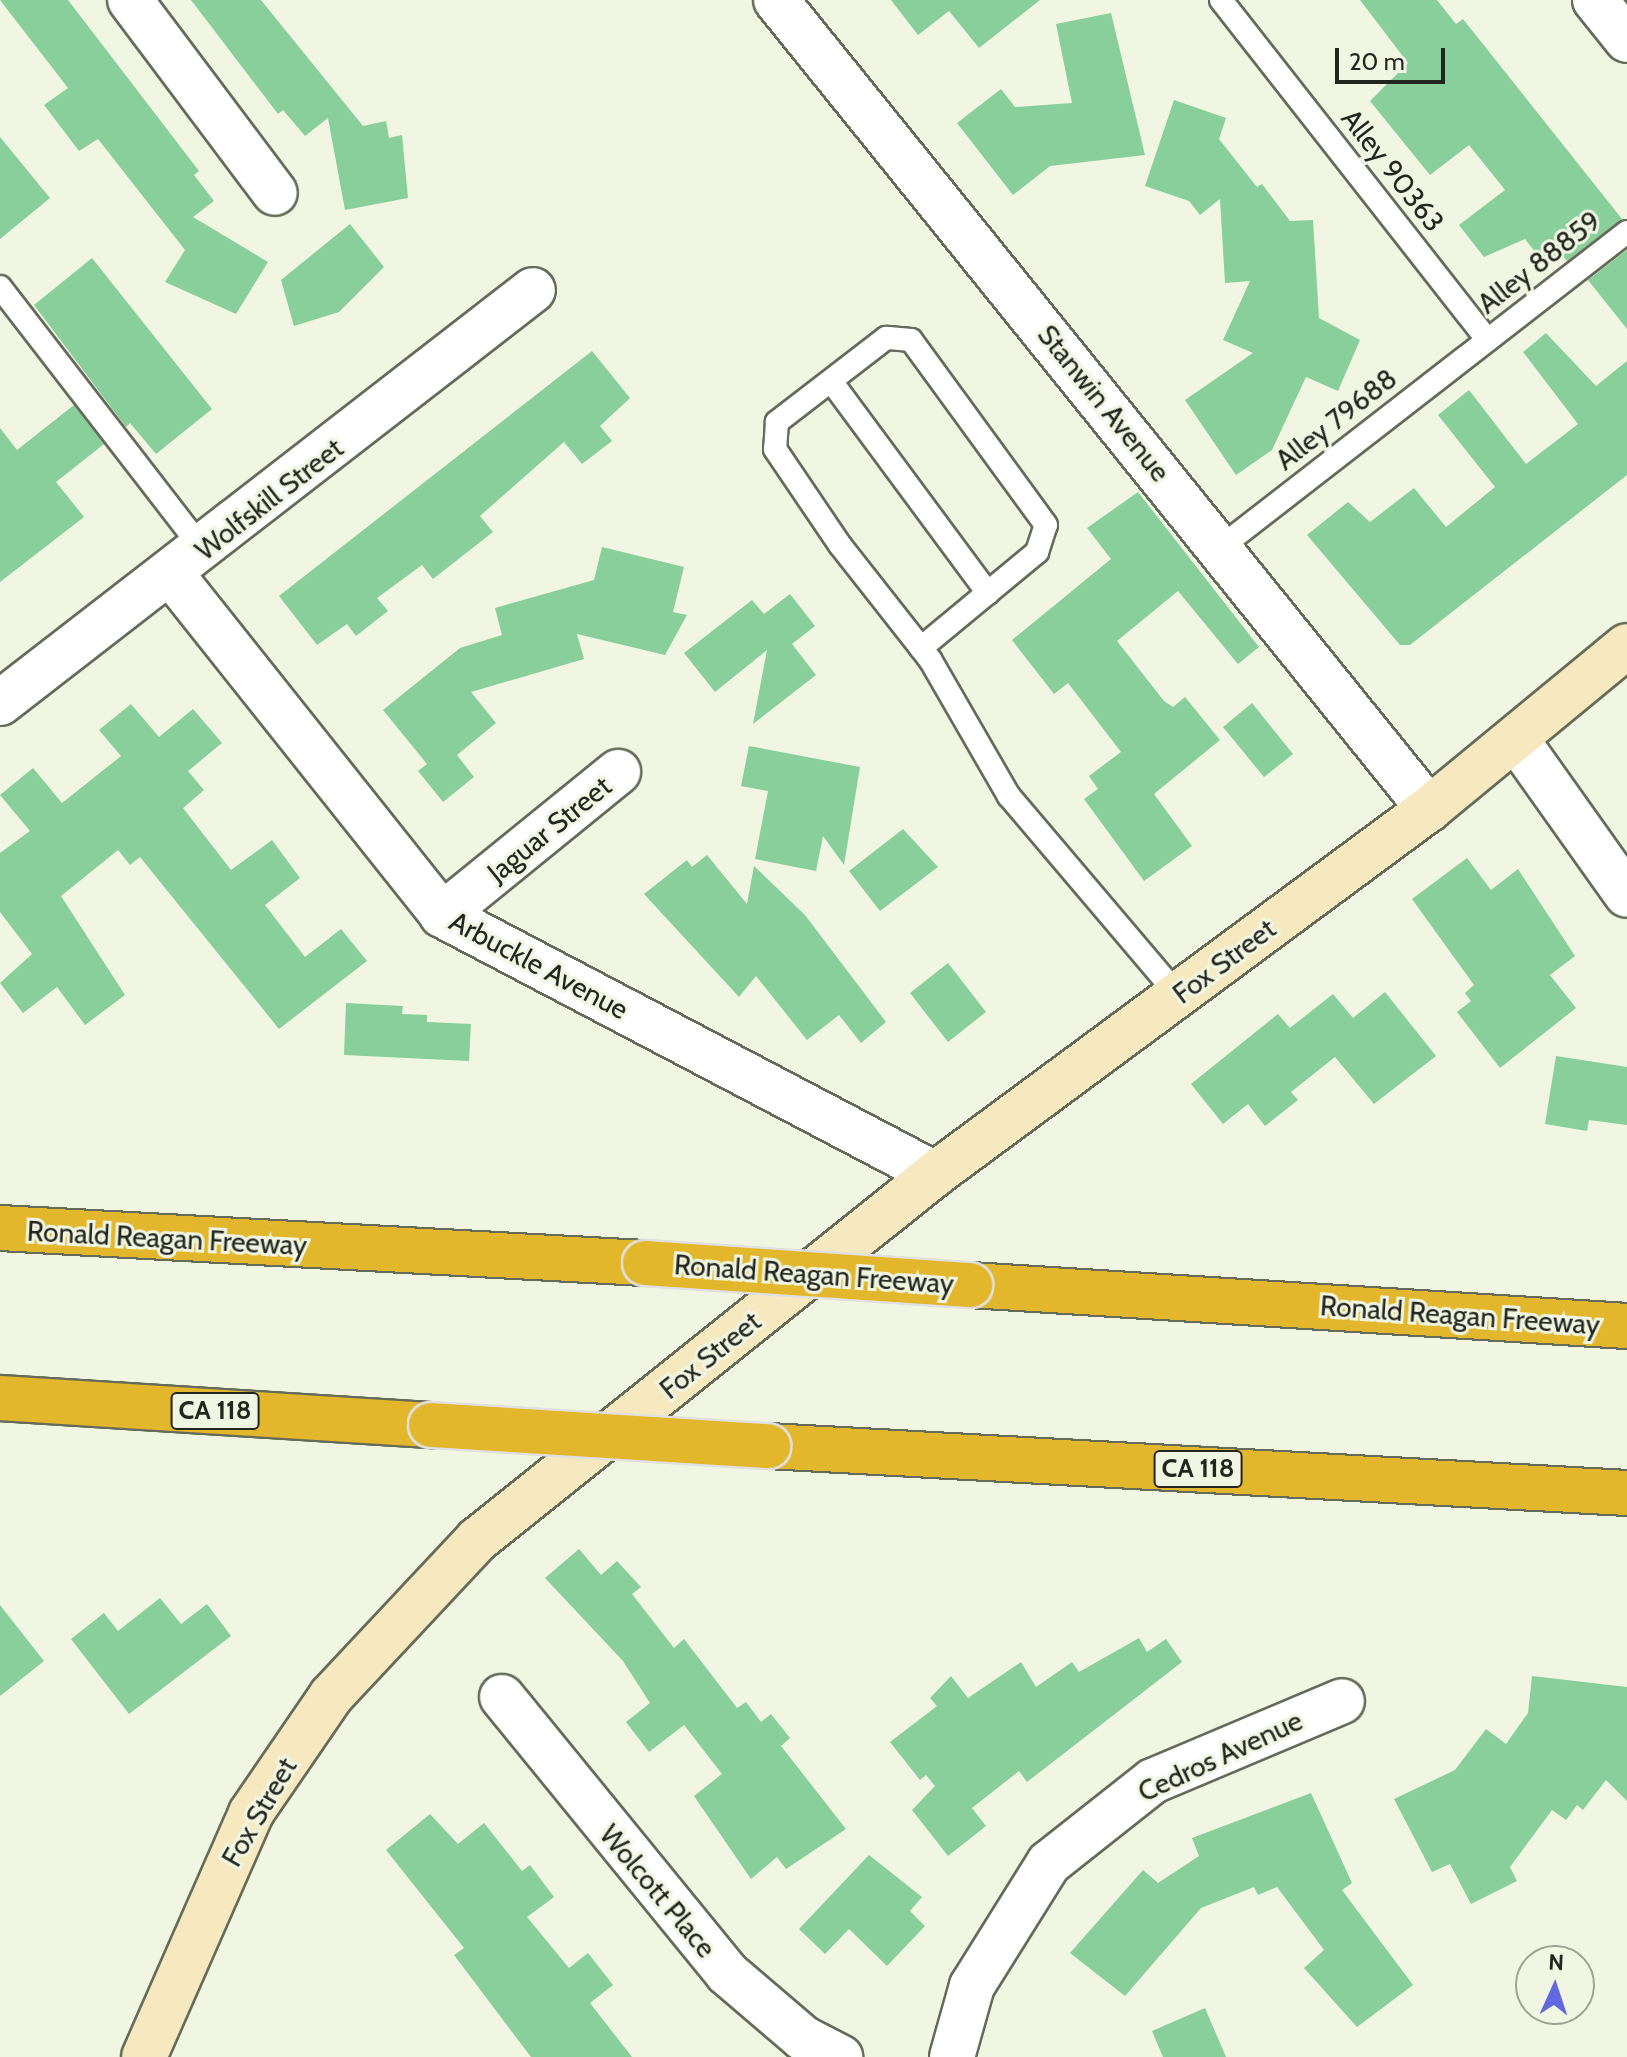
<!DOCTYPE html>
<style>
body{margin:0}
#map{position:relative;width:1627px;height:2057px;overflow:hidden;background:#f0f6e2;font-family:Cabin,sans-serif}
div>[style]{position:absolute}
.building>*{inset:0;background:#88cf9c}
.roads{filter:drop-shadow(2px 0 #656b59) drop-shadow(-2px 0 #656b59) drop-shadow(0 2px #656b59) drop-shadow(0 -2px #656b59)}
.service>*{height:22px;margin:-11px;padding:0 11px;transform-origin:11px;border-radius:11px;background:#fff}
.minor>*{height:44px;margin:-22px;padding:0 22px;transform-origin:22px;border-radius:22px;background:#fff}
.secondary>*{height:44px;margin:-22px;padding:0 22px;transform-origin:22px;border-radius:22px;background:#f6e9c0}
.motorway>*{height:44px;margin:-22px;padding:0 22px;transform-origin:22px;border-radius:22px;background:#e2b72c}
.bridges{filter:drop-shadow(2px 0 #e0e0e0) drop-shadow(-2px 0 #e0e0e0) drop-shadow(0 2px #e0e0e0) drop-shadow(0 -2px #e0e0e0)}
.motorway-bridge>*{height:44px;margin:-22px;padding:0 22px;transform-origin:22px;border-radius:22px;background:#e2b72c}
span{translate:-50% -50%;white-space:nowrap;text-align:center;line-height:1.15;-webkit-text-stroke:6px #f0f6e2;paint-order:stroke}
.shield-label span{padding:2px 6px;background:#f0f6e2;border:2px solid;border-radius:6px;-webkit-text-stroke-width:0}
.shield-label{font-size:26px;color:#23251e;font-weight:700}
.street-label{font-size:28px;color:#23251e}
.north{position:absolute;left:1515px;top:1945px;width:80px;height:80px;box-sizing:border-box;background:#f0f6e2;border:2px solid #9ea294;border-radius:50%;rotate:3deg;font-size:22px;font-weight:700;line-height:32px;text-align:center;color:#23251e}
.north::after{content:'';display:block;margin:auto;width:28px;height:36px;background:#6168e0;clip-path:polygon(50% 0,100% 100%,50% 72%,0 100%)}
.scale{position:absolute;left:1335px;top:48px;width:110px;height:36px;box-sizing:border-box;border:4px solid #23251e;border-top:0;padding-left:10px;font-size:24px;line-height:28px;white-space:nowrap;color:#23251e;-webkit-text-stroke:6px #f0f6e2;paint-order:stroke}
</style>
<div id="map">
<div class="building">
<div style="clip-path:polygon(0 0,68px 0,199px 171px,194px 175px,214px 201px,193px 217px,268px 262px,236px 314px,165px 282px,185px 250px,98px 139px,79px 151px,44px 105px,68px 88px)"></div>
<div style="clip-path:polygon(191px 0,261px 0,363px 126px,386px 121px,389px 138px,402px 135px,408px 198px,345px 210px,328px 118px,305px 136px,283px 110px,278px 114px)"></div>
<div style="clip-path:polygon(891px 0,1040px 0,979px 48px,949px 11px,918px 35px)"></div>
<div style="clip-path:polygon(1360px 0,1437px 0,1456px 24px,1463px 19px,1622px 219px,1567px 261px,1561px 254px,1546px 266px,1525px 239px,1484px 257px,1459px 225px,1505px 190px,1469px 145px,1430px 175px,1370px 101px,1408px 63px)"></div>
<div style="clip-path:polygon(1111px 13px,1145px 155px,1050px 166px,1013px 195px,957px 123px,1001px 89px,1015px 107px,1072px 103px,1056px 24px)"></div>
<div style="clip-path:polygon(1174px 100px,1226px 118px,1219px 139px,1257px 187px,1262px 184px,1290px 221px,1313px 220px,1319px 318px,1360px 340px,1338px 391px,1306px 377px,1272px 450px,1236px 475px,1185px 400px,1253px 353px,1223px 340px,1250px 281px,1225px 283px,1220px 199px,1200px 215px,1189px 201px,1145px 186px)"></div>
<div style="clip-path:polygon(0 137px,50px 198px,0 239px)"></div>
<div style="clip-path:polygon(350px 224px,384px 267px,339px 312px,294px 326px,281px 280px)"></div>
<div style="clip-path:polygon(1627px 250px,1627px 329px,1588px 280px)"></div>
<div style="clip-path:polygon(92px 258px,212px 409px,156px 454px,130px 423px,126px 427px,34px 305px)"></div>
<div style="clip-path:polygon(1546px 333px,1596px 386px,1627px 361px,1627px 475px,1410px 645px,1400px 645px,1307px 535px,1348px 502px,1370px 522px,1414px 488px,1446px 527px,1495px 487px,1438px 415px,1469px 390px,1526px 464px,1578px 424px,1523px 352px)"></div>
<div style="clip-path:polygon(592px 351px,630px 398px,600px 426px,612px 441px,582px 464px,564px 442px,480px 516px,493px 532px,433px 579px,422px 565px,377px 598px,388px 611px,356px 636px,347px 624px,317px 645px,279px 596px)"></div>
<div style="clip-path:polygon(74px 405px,104px 444px,56px 482px,84px 517px,0 582px,0 428px,17px 450px)"></div>
<div style="clip-path:polygon(1138px 492px,1259px 647px,1238px 664px,1178px 591px,1117px 641px,1164px 701px,1173px 707px,1185px 697px,1220px 740px,1154px 794px,1192px 846px,1144px 881px,1084px 799px,1098px 789px,1089px 776px,1121px 752px,1068px 683px,1054px 694px,1012px 640px,1111px 559px,1087px 528px)"></div>
<div style="clip-path:polygon(602px 547px,684px 567px,673px 612px,687px 615px,665px 655px,577px 634px,584px 659px,471px 692px,496px 723px,457px 755px,474px 777px,443px 802px,418px 771px,427px 764px,383px 710px,460px 648px,502px 635px,495px 608px,594px 580px)"></div>
<div style="clip-path:polygon(790px 594px,815px 626px,792px 644px,816px 675px,753px 724px,767px 650px,715px 692px,684px 653px,752px 600px,764px 614px)"></div>
<div style="clip-path:polygon(1252px 703px,1293px 754px,1264px 777px,1223px 727px)"></div>
<div style="clip-path:polygon(131px 704px,159px 737px,193px 709px,222px 743px,188px 771px,204px 790px,183px 808px,231px 870px,272px 840px,300px 878px,265px 905px,305px 957px,341px 929px,367px 961px,279px 1029px,140px 857px,130px 865px,118px 850px,61px 896px,125px 995px,85px 1025px,57px 987px,23px 1013px,0 983px,32px 954px,0 912px,0 853px,30px 831px,0 795px,33px 768px,62px 803px,121px 756px,99px 730px)"></div>
<div style="clip-path:polygon(749px 746px,860px 767px,844px 865px,823px 836px,816px 871px,755px 859px,768px 791px,741px 786px)"></div>
<div style="clip-path:polygon(903px 829px,938px 867px,880px 911px,849px 871px)"></div>
<div style="clip-path:polygon(707px 855px,747px 904px,754px 866px,805px 915px,886px 1022px,861px 1043px,839px 1015px,807px 1040px,756px 976px,739px 997px,644px 894px,687px 860px,692px 867px)"></div>
<div style="clip-path:polygon(1467px 858px,1491px 890px,1518px 869px,1575px 956px,1550px 975px,1576px 1008px,1500px 1068px,1457px 1012px,1471px 1001px,1465px 993px,1474px 985px,1412px 899px)"></div>
<div style="clip-path:polygon(948px 963px,986px 1012px,948px 1042px,910px 993px)"></div>
<div style="clip-path:polygon(1385px 992px,1436px 1056px,1374px 1104px,1335px 1057px,1291px 1092px,1298px 1100px,1265px 1126px,1248px 1104px,1223px 1124px,1191px 1084px,1278px 1014px,1290px 1028px,1333px 994px,1353px 1018px)"></div>
<div style="clip-path:polygon(346px 1003px,403px 1006px,402px 1014px,427px 1015px,427px 1022px,471px 1024px,469px 1061px,344px 1055px)"></div>
<div style="clip-path:polygon(1556px 1056px,1627px 1067px,1627px 1125px,1589px 1120px,1587px 1131px,1545px 1124px)"></div>
<div style="clip-path:polygon(579px 1549px,601px 1575px,617px 1561px,641px 1587px,632px 1594px,674px 1648px,684px 1639px,737px 1708px,746px 1702px,761px 1722px,771px 1714px,790px 1738px,781px 1746px,846px 1829px,786px 1869px,777px 1857px,751px 1879px,694px 1796px,722px 1774px,684px 1725px,649px 1752px,626px 1722px,650px 1703px,623px 1661px,545px 1578px)"></div>
<div style="clip-path:polygon(160px 1598px,181px 1624px,207px 1604px,231px 1636px,129px 1714px,71px 1639px,104px 1613px,118px 1631px)"></div>
<div style="clip-path:polygon(0 1605px,44px 1661px,0 1696px)"></div>
<div style="clip-path:polygon(1139px 1638px,1147px 1652px,1166px 1639px,1182px 1662px,1027px 1782px,1019px 1771px,972px 1808px,986px 1826px,948px 1856px,912px 1810px,935px 1786px,926px 1775px,920px 1780px,890px 1742px,937px 1706px,930px 1698px,951px 1676px,968px 1698px,1021px 1662px,1036px 1687px,1072px 1662px,1079px 1672px)"></div>
<div style="clip-path:polygon(1532px 1676px,1627px 1687px,1627px 1801px,1606px 1780px,1583px 1810px,1577px 1805px,1566px 1820px,1552px 1810px,1510px 1867px,1517px 1881px,1471px 1904px,1450px 1864px,1432px 1872px,1394px 1799px,1455px 1770px,1486px 1729px,1506px 1744px,1528px 1713px)"></div>
<div style="clip-path:polygon(1311px 1793px,1352px 1883px,1342px 1890px,1413px 1985px,1357px 2027px,1304px 1968px,1324px 1950px,1277px 1887px,1258px 1895px,1254px 1887px,1201px 1908px,1125px 1996px,1070px 1953px,1143px 1870px,1158px 1883px,1199px 1856px,1192px 1838px)"></div>
<div style="clip-path:polygon(430px 1814px,458px 1844px,484px 1823px,522px 1871px,530px 1865px,554px 1897px,527px 1917px,569px 1968px,588px 1953px,613px 1985px,590px 2003px,632px 2057px,531px 2057px,454px 1955px,464px 1948px,386px 1850px)"></div>
<div style="clip-path:polygon(869px 1855px,922px 1897px,910px 1911px,925px 1926px,887px 1966px,849px 1929px,825px 1954px,799px 1929px)"></div>
<div style="clip-path:polygon(1205px 2008px,1226px 2057px,1163px 2057px,1152px 2031px)"></div>
</div>
<div class="roads">
<div class="service">
<div style="left:1221px;top:0;width:432px;rotate:51.9deg"></div>
<div style="left:0;top:287px;width:334px;rotate:52.3deg"></div>
<div style="left:831px;top:381px;width:264px;rotate:53.5deg"></div>
<div style="left:1221px;top:547px;width:514px;rotate:-37.81deg"></div>
<div style="left:921px;top:648px;width:151px;rotate:-39.6deg"></div>
<div style="left:1037px;top:552px;width:28px;rotate:-72deg"></div>
<div style="left:1046px;top:525px;width:229px;rotate:-126.1deg"></div>
<div style="left:911px;top:340px;width:25px;rotate:-175deg"></div>
<div style="left:886px;top:338px;width:138px;rotate:142.4deg"></div>
<div style="left:777px;top:422px;width:27px;rotate:94deg"></div>
<div style="left:775px;top:449px;width:116px;rotate:55.9deg"></div>
<div style="left:840px;top:545px;width:131px;rotate:51.8deg"></div>
<div style="left:921px;top:648px;width:16px;rotate:52deg"></div>
<div style="left:931px;top:661px;width:156px;rotate:60deg"></div>
<div style="left:1009px;top:796px;width:261px;rotate:49.7deg"></div>
</div>
<div class="minor">
<div style="left:130px;top:0;width:241px;rotate:53.1deg"></div>
<div style="left:776px;top:0;width:1040px;rotate:51.09deg"></div>
<div style="left:1595px;top:0;width:51px;rotate:51.3deg"></div>
<div style="left:172px;top:575px;width:434px;rotate:51.5deg"></div>
<div style="left:442px;top:915px;width:557px;rotate:27.72deg"></div>
<div style="left:0;top:703px;width:674px;rotate:-37.77deg"></div>
<div style="left:1516px;top:739px;width:191px;rotate:54.6deg"></div>
<div style="left:442px;top:915px;width:227px;rotate:-39.1deg"></div>
<div style="left:502px;top:1697px;width:356px;rotate:50.8deg"></div>
<div style="left:727px;top:1973px;width:100px;rotate:40.5deg"></div>
<div style="left:803px;top:2038px;width:42px;rotate:27.2deg"></div>
<div style="left:952px;top:2057px;width:74px;rotate:-74.3deg"></div>
<div style="left:972px;top:1986px;width:145px;rotate:-58deg"></div>
<div style="left:1049px;top:1863px;width:132px;rotate:-38.3deg"></div>
<div style="left:1153px;top:1781px;width:205px;rotate:-22.9deg"></div>
</div>
<div class="secondary">
<div style="left:144px;top:2057px;width:266px;rotate:-66.3deg"></div>
<div style="left:251px;top:1813px;width:142px;rotate:-55.6deg"></div>
<div style="left:331px;top:1696px;width:214px;rotate:-46.9deg"></div>
<div style="left:477px;top:1540px;width:586px;rotate:-38.63deg"></div>
<div style="left:935px;top:1174px;width:614px;rotate:-36.46deg"></div>
<div style="left:1429px;top:809px;width:256px;rotate:-39.5deg"></div>
</div>
<div class="motorway">
<div style="left:0;top:1228px;width:646px;rotate:3.11deg"></div>
<div style="left:970px;top:1285px;width:658px;rotate:3.57deg"></div>
<div style="left:0;top:1398px;width:432px;rotate:3.6deg"></div>
<div style="left:768px;top:1446px;width:860px;rotate:3.13deg"></div>
</div>
</div>
<div class="bridges">
<div class="motorway-bridge">
<div style="left:645px;top:1263px;width:326px;rotate:3.9deg"></div>
<div style="left:431px;top:1425px;width:338px;rotate:3.6deg"></div>
</div>
</div>
<div class="shield-label">
<span style="left:215px;top:1411px">CA 118</span>
<span style="left:1198px;top:1469px">CA 118</span>
</div>
<div class="street-label">
<span style="left:1393px;top:170px;rotate:52deg">Alley 90363</span>
<span style="left:1539px;top:262px;rotate:-38deg">Alley 88859</span>
<span style="left:1104px;top:403px;rotate:51deg">Stanwin Avenue</span>
<span style="left:1336px;top:419px;rotate:-38deg">Alley 79688</span>
<span style="left:269px;top:499px;rotate:-38deg">Wolfskill Street</span>
<span style="left:549px;top:829px;rotate:-39deg">Jaguar Street</span>
<span style="left:1224px;top:961px;rotate:-37deg">Fox Street</span>
<span style="left:539px;top:965px;rotate:28deg">Arbuckle Avenue</span>
<span style="left:167px;top:1238px;rotate:3deg">Ronald Reagan Freeway</span>
<span style="left:814px;top:1274px;rotate:4deg">Ronald Reagan Freeway</span>
<span style="left:1460px;top:1315px;rotate:4deg">Ronald Reagan Freeway</span>
<span style="left:710px;top:1355px;rotate:-39deg">Fox Street</span>
<span style="left:1220px;top:1756px;rotate:-25deg">Cedros Avenue</span>
<span style="left:259px;top:1812px;rotate:-60deg">Fox Street</span>
<span style="left:658px;top:1891px;rotate:50deg">Wolcott Place</span>
</div>
<div class="north">N</div>
<div class="scale">20 m</div>
</div>
